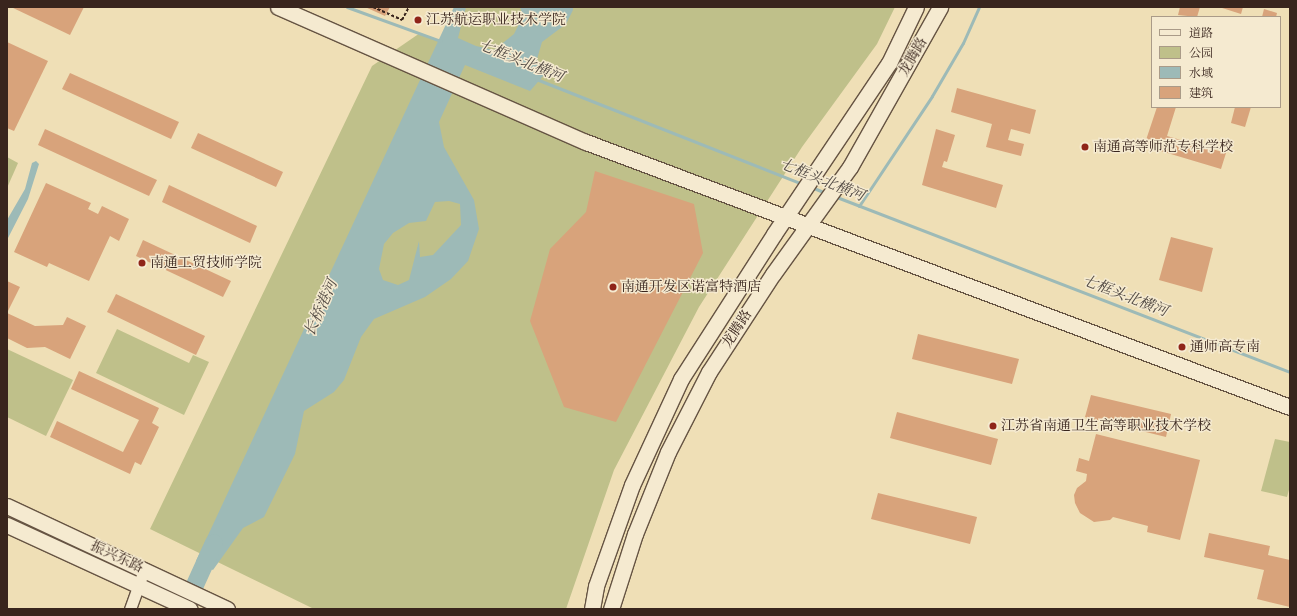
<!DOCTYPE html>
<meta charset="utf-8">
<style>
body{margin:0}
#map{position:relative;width:1297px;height:616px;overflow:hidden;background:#efdfb6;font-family:"IM FELL DW Pica","Noto Serif SC",serif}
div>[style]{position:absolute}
.green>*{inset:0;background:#bfc08a}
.water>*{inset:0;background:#9dbab7}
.stream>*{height:3px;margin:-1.5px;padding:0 1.5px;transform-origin:1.5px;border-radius:1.5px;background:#9dbab7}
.river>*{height:18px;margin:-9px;padding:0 9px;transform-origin:9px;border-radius:9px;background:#9dbab7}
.building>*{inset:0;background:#d8a37b}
.path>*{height:2px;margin-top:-1px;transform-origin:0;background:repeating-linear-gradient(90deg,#39251d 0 3px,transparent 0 5px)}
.roads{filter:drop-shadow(1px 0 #665443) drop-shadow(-1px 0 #665443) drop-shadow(0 1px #665443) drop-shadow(0 -1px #665443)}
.street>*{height:11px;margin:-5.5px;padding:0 5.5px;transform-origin:5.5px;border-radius:5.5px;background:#f5ead0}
.secondary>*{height:15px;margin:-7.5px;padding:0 7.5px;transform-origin:7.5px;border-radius:7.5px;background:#f5ead0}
.dots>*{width:11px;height:11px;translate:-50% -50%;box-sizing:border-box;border:2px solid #f5ead0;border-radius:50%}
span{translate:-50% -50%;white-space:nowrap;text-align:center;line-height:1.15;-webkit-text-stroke:3px #f5ead0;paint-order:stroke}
.poi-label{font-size:14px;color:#39251d}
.left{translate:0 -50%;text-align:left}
.street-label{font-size:14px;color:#39251d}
.water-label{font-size:15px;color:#524a44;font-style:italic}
.frame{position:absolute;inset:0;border:8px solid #39251d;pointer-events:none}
.legend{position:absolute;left:1151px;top:16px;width:130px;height:92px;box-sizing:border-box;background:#f5ead0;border:1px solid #aa9b88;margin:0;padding:5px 7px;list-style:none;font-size:12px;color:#39251d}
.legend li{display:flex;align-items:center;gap:8px;height:20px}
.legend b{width:20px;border:1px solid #aa9b88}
</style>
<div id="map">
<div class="green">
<div style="clip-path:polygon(458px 7px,895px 7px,877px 44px,802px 147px,699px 307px,614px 470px,566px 609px,314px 609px,150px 529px,372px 66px,420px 33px,442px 41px)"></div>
<div style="clip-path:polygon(7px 157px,18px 163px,7px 188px)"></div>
<div style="clip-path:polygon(117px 329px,189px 363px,193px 355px,209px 362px,184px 415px,96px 373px)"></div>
<div style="clip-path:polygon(7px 349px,73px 380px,46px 436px,7px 417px)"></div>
<div style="clip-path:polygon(1275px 439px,1290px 442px,1290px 486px,1287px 497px,1261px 491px)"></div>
</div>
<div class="water">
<div style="clip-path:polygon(evenodd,454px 7px,466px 7px,458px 38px,476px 46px,494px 50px,514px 34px,523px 16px,520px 7px,573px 7px,573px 10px,566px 24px,542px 42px,537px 59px,544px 75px,530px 91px,465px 65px,439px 122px,444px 147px,474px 200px,479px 229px,468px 261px,451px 279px,425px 297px,374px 319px,361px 337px,344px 380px,334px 392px,304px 411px,295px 454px,264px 517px,243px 528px,213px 570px,196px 561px,454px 7px,449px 201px,460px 204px,461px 225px,433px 255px,420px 257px,419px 241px,409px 280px,398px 285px,383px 280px,379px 269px,384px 244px,393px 233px,409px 223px,426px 221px,435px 202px,449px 201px)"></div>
<div style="clip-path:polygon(36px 161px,39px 164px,28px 199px,7px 240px,7px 220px,25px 189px,32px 163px)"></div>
</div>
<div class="stream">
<div style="left:347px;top:7px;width:100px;rotate:19.9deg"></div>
<div style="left:536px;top:79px;width:286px;rotate:21.5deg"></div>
<div style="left:811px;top:187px;width:16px;rotate:22deg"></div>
<div style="left:834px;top:196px;width:489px;rotate:21.1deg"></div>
<div style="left:859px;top:206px;width:132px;rotate:-56.4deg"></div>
<div style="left:932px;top:96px;width:61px;rotate:-59.7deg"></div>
<div style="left:963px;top:43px;width:39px;rotate:-66deg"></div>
</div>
<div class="river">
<div style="left:185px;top:607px;width:70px;rotate:-65.6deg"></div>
</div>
<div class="building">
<div style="clip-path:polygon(11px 7px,84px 7px,70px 35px)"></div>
<div style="clip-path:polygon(365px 7px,390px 7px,385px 16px)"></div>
<div style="clip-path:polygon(1180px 7px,1200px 7px,1197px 17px,1178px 15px)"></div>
<div style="clip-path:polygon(1219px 7px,1243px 7px,1241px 14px)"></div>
<div style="clip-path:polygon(1264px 9px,1277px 13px,1276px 17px,1262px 17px)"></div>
<div style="clip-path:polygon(7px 42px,48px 61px,14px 131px,7px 128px)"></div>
<div style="clip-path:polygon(70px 73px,179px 122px,171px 139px,62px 89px)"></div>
<div style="clip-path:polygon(957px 88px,1036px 110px,1030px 134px,1011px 129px,1008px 140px,1024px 144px,1021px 156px,986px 147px,992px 124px,951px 112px)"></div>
<div style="clip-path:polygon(1157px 107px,1176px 107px,1167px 136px,1226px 153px,1221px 169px,1144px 146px)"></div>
<div style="clip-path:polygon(1235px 107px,1251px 107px,1245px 127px,1231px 123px)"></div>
<div style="clip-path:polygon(45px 129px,157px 180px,149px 196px,38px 145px)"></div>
<div style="clip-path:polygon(936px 129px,955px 135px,947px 162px,944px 161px,942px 167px,1003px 185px,996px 208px,922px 185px)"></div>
<div style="clip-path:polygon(198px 133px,283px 172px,276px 187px,191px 148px)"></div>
<div style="clip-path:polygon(595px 171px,694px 204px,703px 253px,616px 422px,564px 407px,530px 321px,550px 249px,586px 212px)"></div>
<div style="clip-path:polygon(46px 183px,91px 203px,88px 209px,98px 214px,102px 206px,129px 219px,119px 241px,110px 236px,89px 281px,49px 263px,47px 267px,14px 252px)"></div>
<div style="clip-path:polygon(169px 185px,257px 226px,250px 243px,162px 202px)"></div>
<div style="clip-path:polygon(1171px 237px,1213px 248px,1202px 292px,1159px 280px)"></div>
<div style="clip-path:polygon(143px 240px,231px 281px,223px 297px,136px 256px)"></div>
<div style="clip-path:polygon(7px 281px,20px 287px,7px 313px,35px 326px,63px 325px,67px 317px,86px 326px,70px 359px,45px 347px,27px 348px,7px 338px)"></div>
<div style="clip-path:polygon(116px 294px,205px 336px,196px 355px,107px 312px)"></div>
<div style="clip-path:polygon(918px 334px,1019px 359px,1012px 384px,912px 359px)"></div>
<div style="clip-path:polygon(79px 371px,159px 408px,152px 423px,159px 427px,141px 465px,135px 462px,130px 474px,50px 437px,57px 421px,123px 452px,139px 420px,71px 389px)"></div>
<div style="clip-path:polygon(1091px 395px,1171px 414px,1166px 437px,1085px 417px)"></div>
<div style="clip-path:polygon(897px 412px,998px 439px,991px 465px,890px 438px)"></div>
<div style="clip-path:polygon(1096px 434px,1200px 460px,1180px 540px,1147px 532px,1148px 526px,1113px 517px,1110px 520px,1094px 522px,1080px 513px,1075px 503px,1074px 495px,1077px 488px,1086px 481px,1087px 474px,1076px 471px,1079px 458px,1089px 461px)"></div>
<div style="clip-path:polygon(878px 493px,977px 517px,970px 544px,871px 519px)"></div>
<div style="clip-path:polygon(1209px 533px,1270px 546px,1268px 555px,1290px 560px,1290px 607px,1257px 599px,1264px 570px,1204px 557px)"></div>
</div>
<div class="path">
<div style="left:373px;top:7px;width:32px;rotate:24deg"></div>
<div style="left:402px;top:20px;width:15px;rotate:-62deg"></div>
</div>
<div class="roads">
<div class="street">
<div style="left:130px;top:609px;width:41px;rotate:-70.3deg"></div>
</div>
<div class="secondary">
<div style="left:278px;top:7px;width:336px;rotate:23.7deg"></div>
<div style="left:586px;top:142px;width:752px;rotate:20.63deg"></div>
<div style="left:7px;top:506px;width:243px;rotate:25.1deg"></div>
<div style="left:7px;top:525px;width:201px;rotate:24.7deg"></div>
<div style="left:592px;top:609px;width:23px;rotate:-80deg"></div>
<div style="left:596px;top:586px;width:107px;rotate:-70.4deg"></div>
<div style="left:632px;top:485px;width:117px;rotate:-65.2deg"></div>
<div style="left:681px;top:379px;width:172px;rotate:-57.3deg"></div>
<div style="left:774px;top:234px;width:206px;rotate:-56.1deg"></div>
<div style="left:889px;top:63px;width:62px;rotate:-64.3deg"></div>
<div style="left:611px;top:609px;width:79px;rotate:-72.3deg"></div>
<div style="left:635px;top:534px;width:88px;rotate:-68.1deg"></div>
<div style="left:668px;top:452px;width:90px;rotate:-62.9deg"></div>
<div style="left:709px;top:372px;width:117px;rotate:-56.9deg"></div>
<div style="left:773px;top:274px;width:132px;rotate:-54.3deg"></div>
<div style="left:850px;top:167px;width:184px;rotate:-60.6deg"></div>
</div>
</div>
<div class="dots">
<div style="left:418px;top:20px;background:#8f2418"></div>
<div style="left:1085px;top:147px;background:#8f2418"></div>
<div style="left:142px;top:263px;background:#8f2418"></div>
<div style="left:613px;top:287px;background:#8f2418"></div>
<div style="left:1182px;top:347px;background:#8f2418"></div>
<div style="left:993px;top:426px;background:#8f2418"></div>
</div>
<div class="poi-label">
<span class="left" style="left:426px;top:20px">江苏航运职业技术学院</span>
<span class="left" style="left:1093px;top:147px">南通高等师范专科学校</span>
<span class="left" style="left:150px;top:263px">南通工贸技师学院</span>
<span class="left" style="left:621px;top:287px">南通开发区诺富特酒店</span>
<span class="left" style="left:1190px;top:347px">通师高专南</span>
<span class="left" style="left:1001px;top:426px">江苏省南通卫生高等职业技术学校</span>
</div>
<div class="street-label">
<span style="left:913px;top:57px;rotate:-60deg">龙腾路</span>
<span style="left:737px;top:329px;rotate:-57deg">龙腾路</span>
<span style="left:117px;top:557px;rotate:25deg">振兴东路</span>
</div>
<div class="water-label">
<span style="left:521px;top:61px;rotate:22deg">七框头北横河</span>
<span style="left:822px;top:180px;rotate:22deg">七框头北横河</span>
<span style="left:1125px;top:296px;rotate:21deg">七框头北横河</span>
<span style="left:321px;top:308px;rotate:-66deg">长桥港河</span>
</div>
<div class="frame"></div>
<ul class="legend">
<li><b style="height:5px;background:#f5ead0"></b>道路</li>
<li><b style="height:11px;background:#bfc08a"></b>公园</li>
<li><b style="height:11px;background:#9dbab7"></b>水域</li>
<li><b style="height:11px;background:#d8a37b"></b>建筑</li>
</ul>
</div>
